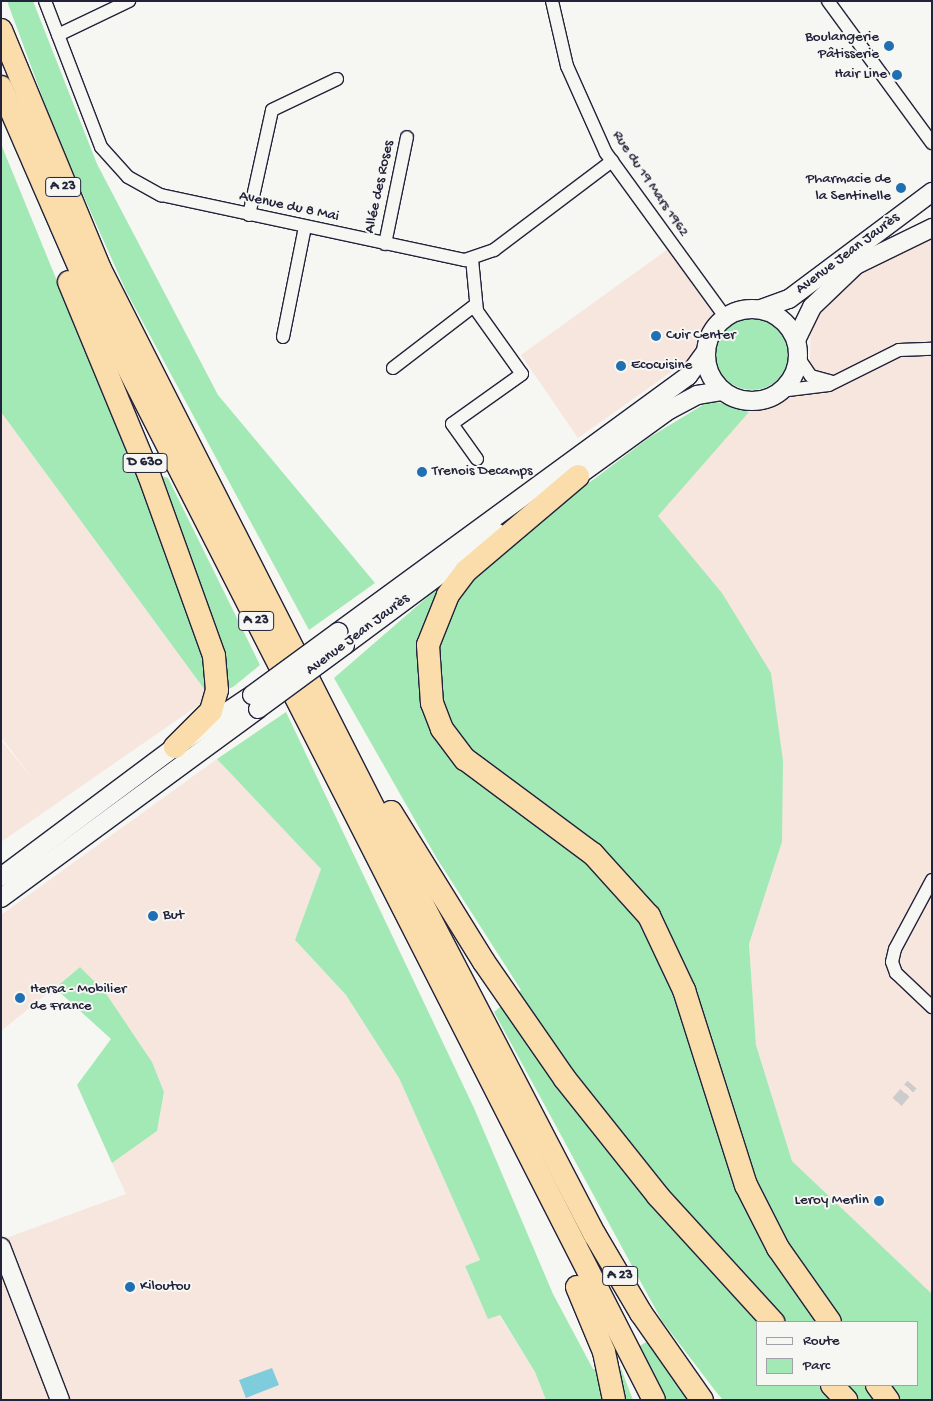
<!DOCTYPE html>
<meta charset="utf-8">
<style>
body{margin:0}
#map{position:relative;width:933px;height:1401px;overflow:hidden;background:#f6f6f2;font-family:"Gochi Hand",sans-serif}
div>[style]{position:absolute}
.built>*{inset:0;background:#f7e6de}
.green>*{inset:0;background:#a3e9b5}
.round{border-radius:50%}
.water>*{inset:0;background:#7fccdd}
.minor-tunnel>*{height:12px;margin-top:-6px;transform-origin:0;background:repeating-linear-gradient(90deg,#cccccd 0 12px,transparent 0 18px)}
.roads{filter:drop-shadow(1px 0 #22223b) drop-shadow(-1px 0 #22223b) drop-shadow(0 1px #22223b) drop-shadow(0 -1px #22223b)}
.minor>*{height:12px;margin:-6px;padding:0 6px;transform-origin:6px;border-radius:6px;background:#f6f6f2}
.secondary>*{height:18px;margin:-9px;padding:0 9px;transform-origin:9px;border-radius:9px;background:#f6f6f2}
.secondary>.ring{margin:-9px;padding:0;box-sizing:content-box;background:none;border:18px solid #f6f6f2;border-radius:50%}
.motorway>*{height:22px;margin:-11px;padding:0 11px;transform-origin:11px;border-radius:11px;background:#fbddab}
.bridges{filter:drop-shadow(1px 0 #22223b) drop-shadow(-1px 0 #22223b) drop-shadow(0 1px #22223b) drop-shadow(0 -1px #22223b)}
.secondary-bridge>*{height:18px;margin:-9px;padding:0 9px;transform-origin:9px;border-radius:9px;background:#f6f6f2}
.dots>*{width:14px;height:14px;translate:-50% -50%;box-sizing:border-box;border:2px solid #f6f6f2;border-radius:50%}
span{translate:-50% -50%;white-space:nowrap;text-align:center;line-height:1.15;-webkit-text-stroke:4px #f6f6f2;paint-order:stroke}
.shield-label span{padding:1px 4px;background:#f6f6f2;border:1px solid;border-radius:4px;-webkit-text-stroke-width:0}
.shield-label{font-size:14px;color:#22223b;font-weight:700}
.poi-label{font-size:15px;color:#22223b}
.right{translate:-100% -50%;text-align:right}
.left{translate:0 -50%;text-align:left}
.street-label{font-size:15px;color:#22223b}
.frame{position:absolute;inset:0;border:2px solid #22223b;pointer-events:none}
.legend{position:absolute;left:756px;top:1321px;width:162px;height:65px;box-sizing:border-box;background:#f6f6f2;border:1px solid #a1a1a9;margin:0;padding:6px 9px;list-style:none;font-size:15px;color:#22223b}
.legend li{display:flex;align-items:center;gap:10px;height:25px}
.legend b{width:25px;border:1px solid #a1a1a9}
</style>
<div id="map">
<div class="built">
<div style="clip-path:polygon(932px 218px,932px 1294px,792px 1161px,756px 1045px,749px 944px,782px 842px,658px 516px,742px 418px,810px 360px,811px 317px,869px 264px)"></div>
<div style="clip-path:polygon(675px 244px,721px 305px,695px 355px,578px 438px,521px 355px)"></div>
<div style="clip-path:polygon(1px 412px,210px 697px,1px 842px,1px 740px,33px 779px,1px 737px)"></div>
<div style="clip-path:polygon(217px 759px,321px 869px,295px 940px,346px 995px,399px 1078px,480px 1260px,465px 1266px,488px 1318px,499px 1315px,535px 1372px,546px 1400px,1px 1400px,1px 1240px,126px 1194px,112px 1163px,157px 1131px,164px 1092px,152px 1062px,105px 992px,80px 967px,1px 1031px,1px 915px)"></div>
</div>
<div class="green">
<div style="clip-path:polygon(7px 1px,33px 1px,97px 164px,218px 395px,375px 583px,309px 630px,126px 291px,56px 134px)"></div>
<div style="clip-path:polygon(1px 144px,134px 469px,168px 478px,260px 665px,233px 687px,210px 697px,1px 412px)"></div>
<div class="round" style="left:715px;top:316px;width:74px;height:74px"></div>
<div style="clip-path:polygon(evenodd,711px 400px,749px 412px,658px 516px,722px 593px,771px 673px,783px 761px,782px 842px,749px 944px,756px 1045px,792px 1161px,932px 1294px,932px 1400px,723px 1400px,717px 1393px,662px 1321px,494px 1012px,521px 990px,436px 857px,334px 678px,446px 581px,509px 543px,650px 437px,711px 400px,757px 1322px,917px 1322px,917px 1385px,757px 1385px,757px 1322px)"></div>
<div style="clip-path:polygon(286px 712px,474px 1108px,553px 1294px,593px 1369px,620px 1366px,633px 1400px,546px 1400px,535px 1372px,500px 1315px,488px 1319px,465px 1266px,480px 1260px,399px 1078px,346px 995px,295px 940px,321px 869px,217px 759px)"></div>
<div style="clip-path:polygon(80px 967px,105px 992px,152px 1062px,164px 1092px,157px 1131px,112px 1163px,77px 1085px,111px 1039px,55px 988px)"></div>
<div style="clip-path:polygon(648px 1341px,691px 1400px,666px 1400px,636px 1348px)"></div>
</div>
<div class="water">
<div style="clip-path:polygon(272px 1368px,279px 1385px,246px 1398px,239px 1380px)"></div>
</div>
<div class="minor-tunnel">
<div style="left:897px;top:1102px;width:23px;rotate:-49deg"></div>
</div>
<div class="roads">
<div class="minor">
<div style="left:45px;top:1px;width:156px;rotate:69deg"></div>
<div style="left:101px;top:147px;width:40px;rotate:48deg"></div>
<div style="left:128px;top:177px;width:38px;rotate:29deg"></div>
<div style="left:161px;top:195px;width:311px;rotate:12.1deg"></div>
<div style="left:465px;top:260px;width:31px;rotate:-19deg"></div>
<div style="left:494px;top:250px;width:148px;rotate:-37deg"></div>
<div style="left:552px;top:1px;width:67px;rotate:77deg"></div>
<div style="left:567px;top:66px;width:95px;rotate:65.9deg"></div>
<div style="left:606px;top:153px;width:203px;rotate:54deg"></div>
<div style="left:828px;top:1px;width:176px;rotate:53.8deg"></div>
<div style="left:58px;top:35px;width:79px;rotate:-25.6deg"></div>
<div style="left:249px;top:215px;width:107px;rotate:-77.6deg"></div>
<div style="left:272px;top:110px;width:72px;rotate:-25.5deg"></div>
<div style="left:385px;top:244px;width:109px;rotate:-78.4deg"></div>
<div style="left:472px;top:259px;width:52px;rotate:84.5deg"></div>
<div style="left:477px;top:311px;width:77px;rotate:54.5deg"></div>
<div style="left:522px;top:374px;width:86px;rotate:144.5deg"></div>
<div style="left:452px;top:424px;width:43px;rotate:54.5deg"></div>
<div style="left:283px;top:337px;width:112px;rotate:-78.7deg"></div>
<div style="left:798px;top:357px;width:23px;rotate:56deg"></div>
<div style="left:811px;top:376px;width:20px;rotate:15deg"></div>
<div style="left:393px;top:368px;width:103px;rotate:-37.5deg"></div>
<div style="left:780px;top:391px;width:49px;rotate:-7deg"></div>
<div style="left:829px;top:385px;width:78px;rotate:-26.6deg"></div>
<div style="left:899px;top:350px;width:33px;rotate:-2deg"></div>
<div style="left:932px;top:880px;width:78px;rotate:118.2deg"></div>
<div style="left:895px;top:949px;width:13px;rotate:103deg"></div>
<div style="left:892px;top:962px;width:12px;rotate:70deg"></div>
<div style="left:896px;top:973px;width:50px;rotate:43.4deg"></div>
</div>
<div class="secondary">
<div class="ring" style="left:706px;top:309px;width:74px;height:74px"></div>
<div style="left:761px;top:309px;width:30px;rotate:-20deg"></div>
<div style="left:789px;top:299px;width:179px;rotate:-36.8deg"></div>
<div style="left:796px;top:340px;width:37px;rotate:-64deg"></div>
<div style="left:812px;top:307px;width:61px;rotate:-43.7deg"></div>
<div style="left:856px;top:265px;width:85px;rotate:-26deg"></div>
<div style="left:568px;top:483px;width:125px;rotate:-35.9deg"></div>
<div style="left:669px;top:410px;width:32px;rotate:-28deg"></div>
<div style="left:697px;top:395px;width:26px;rotate:-9deg"></div>
<div style="left:338px;top:632px;width:434px;rotate:-36.2deg"></div>
<div style="left:688px;top:376px;width:31px;rotate:-54deg"></div>
<div style="left:345px;top:645px;width:189px;rotate:-36.6deg"></div>
<div style="left:1px;top:877px;width:217px;rotate:-36.8deg"></div>
<div style="left:175px;top:747px;width:93px;rotate:-34deg"></div>
<div style="left:1px;top:898px;width:319px;rotate:-36.3deg"></div>
<div style="left:1px;top:1247px;width:164px;rotate:68.9deg"></div>
</div>
<div class="motorway">
<div style="left:1px;top:30px;width:259px;rotate:67.5deg"></div>
<div style="left:100px;top:269px;width:713px;rotate:63.08deg"></div>
<div style="left:423px;top:905px;width:372px;rotate:62.5deg"></div>
<div style="left:595px;top:1235px;width:91px;rotate:59.5deg"></div>
<div style="left:641px;top:1313px;width:106px;rotate:55deg"></div>
<div style="left:1px;top:87px;width:233px;rotate:66.5deg"></div>
<div style="left:94px;top:301px;width:1233px;rotate:63deg"></div>
<div style="left:69px;top:282px;width:209px;rotate:67.5deg"></div>
<div style="left:149px;top:475px;width:192px;rotate:70.2deg"></div>
<div style="left:214px;top:656px;width:34px;rotate:85deg"></div>
<div style="left:217px;top:690px;width:22px;rotate:106deg"></div>
<div style="left:211px;top:711px;width:51px;rotate:135deg"></div>
<div style="left:578px;top:476px;width:147px;rotate:139.7deg"></div>
<div style="left:466px;top:571px;width:30px;rotate:127deg"></div>
<div style="left:448px;top:595px;width:54px;rotate:111.8deg"></div>
<div style="left:428px;top:645px;width:58px;rotate:86.1deg"></div>
<div style="left:432px;top:703px;width:28px;rotate:69deg"></div>
<div style="left:442px;top:729px;width:38px;rotate:53deg"></div>
<div style="left:465px;top:759px;width:159px;rotate:36.6deg"></div>
<div style="left:593px;top:854px;width:84px;rotate:47.9deg"></div>
<div style="left:649px;top:916px;width:82px;rotate:64.7deg"></div>
<div style="left:684px;top:990px;width:205px;rotate:72.4deg"></div>
<div style="left:746px;top:1185px;width:71px;rotate:63.1deg"></div>
<div style="left:778px;top:1248px;width:90px;rotate:54.9deg"></div>
<div style="left:391px;top:812px;width:176px;rotate:58.2deg"></div>
<div style="left:484px;top:962px;width:142px;rotate:55.3deg"></div>
<div style="left:565px;top:1079px;width:149px;rotate:51.5deg"></div>
<div style="left:658px;top:1196px;width:171px;rotate:47.6deg"></div>
<div style="left:577px;top:1287px;width:70px;rotate:67.4deg"></div>
<div style="left:604px;top:1352px;width:49px;rotate:78.2deg"></div>
<div style="left:832px;top:1385px;width:21px;rotate:47deg"></div>
<div style="left:877px;top:1385px;width:19px;rotate:54deg"></div>
</div>
</div>
<div class="bridges">
<div class="secondary-bridge">
<div style="left:252px;top:695px;width:107px;rotate:-36.2deg"></div>
<div style="left:258px;top:709px;width:108px;rotate:-36.3deg"></div>
</div>
</div>
<div class="dots">
<div style="left:889px;top:46px;background:#1f6fb2"></div>
<div style="left:897px;top:75px;background:#1f6fb2"></div>
<div style="left:901px;top:188px;background:#1f6fb2"></div>
<div style="left:656px;top:336px;background:#1f6fb2"></div>
<div style="left:621px;top:366px;background:#1f6fb2"></div>
<div style="left:422px;top:472px;background:#1f6fb2"></div>
<div style="left:153px;top:916px;background:#1f6fb2"></div>
<div style="left:20px;top:998px;background:#1f6fb2"></div>
<div style="left:879px;top:1201px;background:#1f6fb2"></div>
<div style="left:130px;top:1287px;background:#1f6fb2"></div>
</div>
<div class="shield-label">
<span style="left:63px;top:187px">A 23</span>
<span style="left:145px;top:463px">D 630</span>
<span style="left:256px;top:621px">A 23</span>
<span style="left:620px;top:1276px">A 23</span>
</div>
<div class="poi-label">
<span class="right" style="left:879px;top:46px">Boulangerie<br>Pâtisserie</span>
<span class="right" style="left:887px;top:75px">Hair Line</span>
<span class="right" style="left:891px;top:188px">Pharmacie de<br>la Sentinelle</span>
<span class="left" style="left:666px;top:336px">Cuir Center</span>
<span class="left" style="left:631px;top:366px">Ecocuisine</span>
<span class="left" style="left:432px;top:472px">Trenois Decamps</span>
<span class="left" style="left:163px;top:916px">But</span>
<span class="left" style="left:30px;top:998px">Hersa - Mobilier<br>de France</span>
<span class="right" style="left:869px;top:1201px">Leroy Merlin</span>
<span class="left" style="left:140px;top:1287px">Kiloutou</span>
</div>
<div class="street-label">
<span style="left:650px;top:184px;rotate:56deg">Rue du 19 Mars 1962</span>
<span style="left:380px;top:187px;rotate:-78deg">Allée des Roses</span>
<span style="left:289px;top:207px;rotate:12deg">Avenue du 8 Mai</span>
<span style="left:848px;top:254px;rotate:-37deg">Avenue Jean Jaurès</span>
<span style="left:358px;top:635px;rotate:-37deg">Avenue Jean Jaurès</span>
</div>
<div class="frame"></div>
<ul class="legend">
<li><b style="height:6px;background:#f6f6f2"></b>Route</li>
<li><b style="height:14px;background:#a3e9b5"></b>Parc</li>
</ul>
</div>
